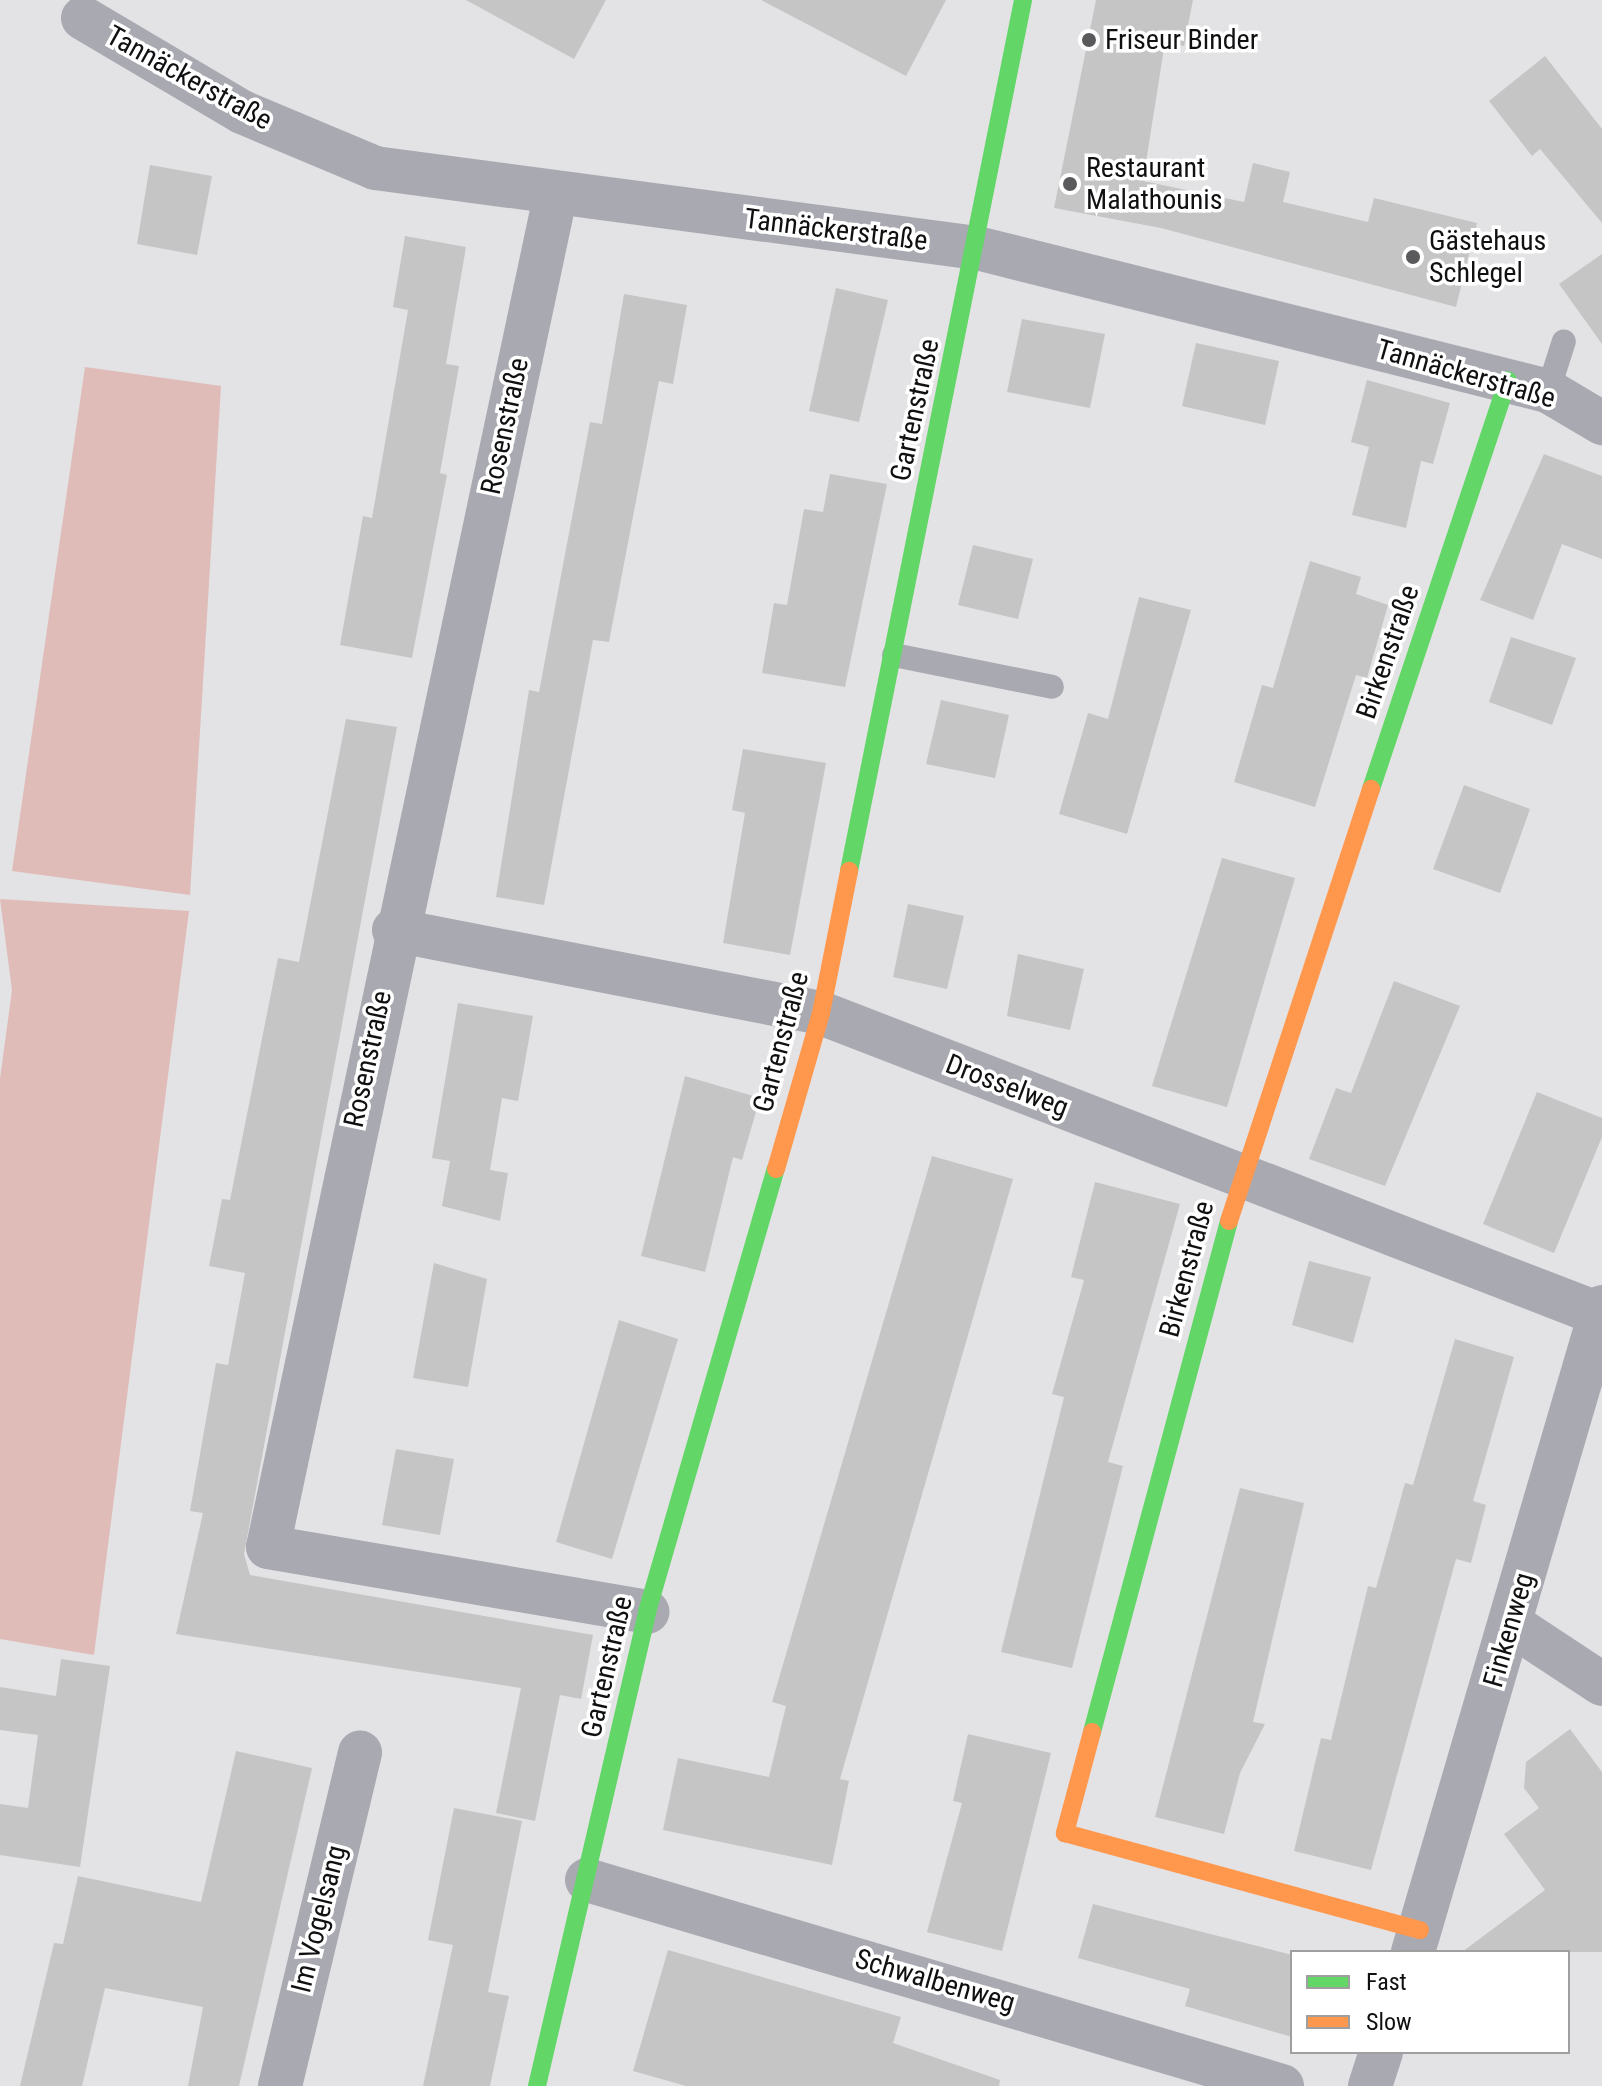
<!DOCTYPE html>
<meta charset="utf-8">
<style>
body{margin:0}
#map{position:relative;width:1602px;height:2086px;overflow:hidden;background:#e3e2e4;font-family:"Roboto Condensed",sans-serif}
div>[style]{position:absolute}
.green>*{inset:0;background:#e0bcb9}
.building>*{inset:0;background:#c6c5c6}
.lane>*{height:24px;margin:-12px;padding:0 12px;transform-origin:12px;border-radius:12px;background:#a9a9b2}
.street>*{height:44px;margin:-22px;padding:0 22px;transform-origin:22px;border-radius:22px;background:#a9a9b2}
.fast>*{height:18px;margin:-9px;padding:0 9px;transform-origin:9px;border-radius:9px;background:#63d668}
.slow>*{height:18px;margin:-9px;padding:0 9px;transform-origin:9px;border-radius:9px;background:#ff974d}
.dots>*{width:22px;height:22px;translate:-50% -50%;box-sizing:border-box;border:4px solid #fff;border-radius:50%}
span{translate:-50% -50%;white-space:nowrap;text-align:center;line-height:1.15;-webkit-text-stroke:7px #fff;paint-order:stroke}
.poi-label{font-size:28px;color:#100f11}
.left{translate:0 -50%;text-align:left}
.street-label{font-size:28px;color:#100f11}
.legend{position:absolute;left:1290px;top:1950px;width:280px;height:104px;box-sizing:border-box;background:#fff;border:2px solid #9f9fa0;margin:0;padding:10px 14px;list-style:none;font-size:24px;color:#100f11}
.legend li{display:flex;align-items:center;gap:16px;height:40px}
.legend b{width:40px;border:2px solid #9f9fa0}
</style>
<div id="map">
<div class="green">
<div style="clip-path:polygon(85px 367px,221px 386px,190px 895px,12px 871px)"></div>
<div style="clip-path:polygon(0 899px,189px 911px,94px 1655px,0 1639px,0 1079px,12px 990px)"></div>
</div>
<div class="building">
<div style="clip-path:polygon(466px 0,606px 0,574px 59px)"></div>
<div style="clip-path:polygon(761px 0,946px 0,906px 76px)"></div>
<div style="clip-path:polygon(1096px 0,1193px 0,1184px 46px,1165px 42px,1143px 181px,1244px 202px,1253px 163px,1290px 172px,1283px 202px,1368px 222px,1374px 198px,1477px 223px,1456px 307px,1161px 228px,1054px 208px)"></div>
<div style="clip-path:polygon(1545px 56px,1602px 129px,1602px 223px,1540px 149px,1532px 156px,1489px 101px)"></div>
<div style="clip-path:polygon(150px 165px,212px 176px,197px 255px,137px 244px)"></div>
<div style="clip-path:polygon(405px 236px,466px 247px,446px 364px,459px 366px,440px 473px,447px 475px,412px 658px,340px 645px,363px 516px,372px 518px,408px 310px,393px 307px)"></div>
<div style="clip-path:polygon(1602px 254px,1602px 344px,1559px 284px)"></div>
<div style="clip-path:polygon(836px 288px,888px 300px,859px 422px,809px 411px)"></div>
<div style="clip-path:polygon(624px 294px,687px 305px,673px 384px,659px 381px,609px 642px,593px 640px,544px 905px,496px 897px,529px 690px,539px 692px,590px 422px,602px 424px)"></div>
<div style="clip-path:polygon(1022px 319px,1105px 334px,1090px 408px,1007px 392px)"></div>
<div style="clip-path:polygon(1196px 343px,1279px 361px,1265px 425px,1182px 406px)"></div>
<div style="clip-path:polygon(1367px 380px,1450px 403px,1433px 464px,1421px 461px,1406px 528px,1352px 515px,1369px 447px,1351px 442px)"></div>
<div style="clip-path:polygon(1544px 454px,1602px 476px,1602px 559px,1562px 544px,1533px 620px,1480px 600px)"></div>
<div style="clip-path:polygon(830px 474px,887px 484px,845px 687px,762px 673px,774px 603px,787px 605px,804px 509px,823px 512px)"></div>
<div style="clip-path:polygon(973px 545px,1033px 559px,1018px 619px,958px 605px)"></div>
<div style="clip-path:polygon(1310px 561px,1361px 577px,1356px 594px,1388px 605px,1367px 678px,1356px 675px,1315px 807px,1234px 782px,1262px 685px,1273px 688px)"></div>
<div style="clip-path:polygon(1139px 597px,1191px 610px,1127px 834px,1059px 814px,1088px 713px,1108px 719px)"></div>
<div style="clip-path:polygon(1511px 637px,1576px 658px,1552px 725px,1489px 702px)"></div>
<div style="clip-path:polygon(941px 700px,1009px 715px,995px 778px,926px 764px)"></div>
<div style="clip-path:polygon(346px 719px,397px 727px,244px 1554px,250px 1575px,593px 1635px,581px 1699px,560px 1695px,535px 1821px,496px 1813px,521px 1688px,176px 1634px,203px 1513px,190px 1511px,216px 1363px,228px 1365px,245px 1273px,209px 1266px,222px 1199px,230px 1200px,278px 958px,299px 962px)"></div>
<div style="clip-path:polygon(743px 749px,826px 763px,790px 955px,723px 943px,745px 813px,732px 810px)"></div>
<div style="clip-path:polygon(1464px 785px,1530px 809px,1500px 893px,1433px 869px)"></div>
<div style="clip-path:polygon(1222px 858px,1295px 878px,1227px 1107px,1152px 1086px)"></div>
<div style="clip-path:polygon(908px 904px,964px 916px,947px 989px,893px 977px)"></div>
<div style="clip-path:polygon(1018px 954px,1084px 969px,1070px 1030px,1007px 1016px)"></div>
<div style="clip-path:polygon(1394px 981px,1460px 1006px,1385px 1186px,1309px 1159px,1336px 1088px,1351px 1093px)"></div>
<div style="clip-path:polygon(458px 1003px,533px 1016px,518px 1101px,502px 1098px,490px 1170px,508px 1173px,500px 1221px,442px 1206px,450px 1161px,432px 1158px)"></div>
<div style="clip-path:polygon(685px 1076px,760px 1098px,742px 1160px,733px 1157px,705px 1272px,641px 1256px)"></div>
<div style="clip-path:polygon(1537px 1092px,1602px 1118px,1602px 1137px,1554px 1253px,1483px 1224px)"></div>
<div style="clip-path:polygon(932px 1156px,1013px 1179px,840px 1779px,849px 1781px,832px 1865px,663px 1830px,678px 1758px,769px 1777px,786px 1706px,772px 1702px)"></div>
<div style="clip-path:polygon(1095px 1182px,1180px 1204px,1108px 1462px,1123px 1466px,1072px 1668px,1001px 1652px,1064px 1397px,1052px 1394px,1084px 1280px,1071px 1277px)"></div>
<div style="clip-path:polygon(1309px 1261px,1371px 1277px,1353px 1343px,1292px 1325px)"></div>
<div style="clip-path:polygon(434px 1263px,487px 1279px,468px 1387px,413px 1378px)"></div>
<div style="clip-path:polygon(619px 1320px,678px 1339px,612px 1559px,556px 1542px)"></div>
<div style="clip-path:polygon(1455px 1339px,1514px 1357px,1473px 1501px,1486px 1505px,1471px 1563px,1456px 1559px,1371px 1870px,1294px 1851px,1321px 1738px,1331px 1740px,1368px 1586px,1376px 1588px,1405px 1483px,1413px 1485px)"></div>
<div style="clip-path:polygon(396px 1449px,454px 1459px,440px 1535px,382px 1525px)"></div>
<div style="clip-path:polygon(1240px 1488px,1304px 1503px,1253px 1722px,1265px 1724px,1240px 1773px,1224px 1834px,1155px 1817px)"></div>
<div style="clip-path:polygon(61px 1659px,110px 1666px,80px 1867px,0 1855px,0 1804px,28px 1808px,38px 1735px,0 1730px,0 1687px,56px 1696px)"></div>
<div style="clip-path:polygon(1570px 1729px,1602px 1772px,1602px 1952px,1462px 1952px,1545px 1890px,1504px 1834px,1539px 1808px,1524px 1788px,1526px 1762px)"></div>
<div style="clip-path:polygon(968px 1734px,1051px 1753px,1002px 1951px,927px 1932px,962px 1803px,953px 1801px)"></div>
<div style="clip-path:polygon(236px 1751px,312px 1768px,239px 2086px,188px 2086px,203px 2007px,105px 1988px,82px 2086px,20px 2086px,54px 1943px,63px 1944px,78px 1876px,201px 1902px)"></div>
<div style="clip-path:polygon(454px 1808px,522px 1821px,488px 1992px,509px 1996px,490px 2086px,423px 2086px,453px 1945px,428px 1940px)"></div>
<div style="clip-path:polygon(1093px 1904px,1292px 1955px,1292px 2037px,1185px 2006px,1190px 1989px,1078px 1958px)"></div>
<div style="clip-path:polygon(668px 1950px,901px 2017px,893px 2043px,1000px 2080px,999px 2086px,686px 2086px,633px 2071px)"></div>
</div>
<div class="lane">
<div style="left:1548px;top:391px;width:52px;rotate:-72.3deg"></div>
<div style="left:894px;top:655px;width:161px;rotate:11.4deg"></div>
</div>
<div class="street">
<div style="left:83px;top:18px;width:185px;rotate:30.6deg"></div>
<div style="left:242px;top:112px;width:144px;rotate:22.8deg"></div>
<div style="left:375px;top:168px;width:607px;rotate:7.57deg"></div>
<div style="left:977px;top:248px;width:589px;rotate:14.06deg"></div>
<div style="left:1548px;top:391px;width:63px;rotate:30.7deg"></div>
<div style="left:555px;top:197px;width:1380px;rotate:102deg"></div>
<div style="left:268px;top:1547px;width:385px;rotate:9.7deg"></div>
<div style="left:394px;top:930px;width:435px;rotate:11deg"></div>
<div style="left:821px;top:1013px;width:834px;rotate:21.15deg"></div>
<div style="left:1511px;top:1624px;width:109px;rotate:33.4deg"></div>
<div style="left:587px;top:1880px;width:725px;rotate:16.51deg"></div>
<div style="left:1413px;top:1952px;width:672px;rotate:-73.67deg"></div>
<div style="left:280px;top:2086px;width:343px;rotate:-76.5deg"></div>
<div style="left:1370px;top:2086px;width:36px;rotate:-72deg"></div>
</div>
<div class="fast">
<div style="left:1371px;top:789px;width:431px;rotate:-71.5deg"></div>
<div style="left:849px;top:871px;width:888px;rotate:-78.7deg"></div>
<div style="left:1092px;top:1732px;width:529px;rotate:-74.99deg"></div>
<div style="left:537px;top:2086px;width:487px;rotate:-76.9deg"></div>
<div style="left:647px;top:1612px;width:461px;rotate:-73.8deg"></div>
</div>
<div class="slow">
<div style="left:776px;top:1169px;width:162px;rotate:-73.9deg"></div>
<div style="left:821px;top:1013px;width:145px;rotate:-78.8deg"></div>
<div style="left:1229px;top:1221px;width:455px;rotate:-71.8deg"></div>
<div style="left:1092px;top:1732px;width:105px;rotate:105deg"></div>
<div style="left:1065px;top:1833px;width:368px;rotate:15.3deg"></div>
</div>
<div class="dots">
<div style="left:1089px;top:40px;background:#5a595b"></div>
<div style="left:1070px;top:184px;background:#5a595b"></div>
<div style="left:1413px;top:257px;background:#5a595b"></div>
</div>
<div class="poi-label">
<span class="left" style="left:1105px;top:40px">Friseur Binder</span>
<span class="left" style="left:1086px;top:184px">Restaurant<br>Malathounis</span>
<span class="left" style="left:1429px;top:257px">Gästehaus<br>Schlegel</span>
</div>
<div class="street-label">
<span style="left:189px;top:78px;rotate:29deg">Tannäckerstraße</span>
<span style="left:836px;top:230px;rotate:7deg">Tannäckerstraße</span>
<span style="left:1466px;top:374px;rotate:16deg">Tannäckerstraße</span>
<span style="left:915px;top:410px;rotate:-78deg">Gartenstraße</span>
<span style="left:505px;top:426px;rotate:-78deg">Rosenstraße</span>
<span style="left:1388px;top:652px;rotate:-71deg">Birkenstraße</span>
<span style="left:781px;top:1042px;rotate:-75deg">Gartenstraße</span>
<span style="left:368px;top:1059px;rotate:-78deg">Rosenstraße</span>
<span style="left:1007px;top:1086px;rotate:21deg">Drosselweg</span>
<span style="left:1187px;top:1269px;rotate:-75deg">Birkenstraße</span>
<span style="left:1509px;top:1630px;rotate:-74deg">Finkenweg</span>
<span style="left:607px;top:1667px;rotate:-77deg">Gartenstraße</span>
<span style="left:319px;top:1919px;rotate:-76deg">Im Vogelsang</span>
<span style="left:935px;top:1981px;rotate:16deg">Schwalbenweg</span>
</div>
<ul class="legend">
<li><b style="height:10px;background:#63d668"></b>Fast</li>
<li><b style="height:10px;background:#ff974d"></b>Slow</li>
</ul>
</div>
